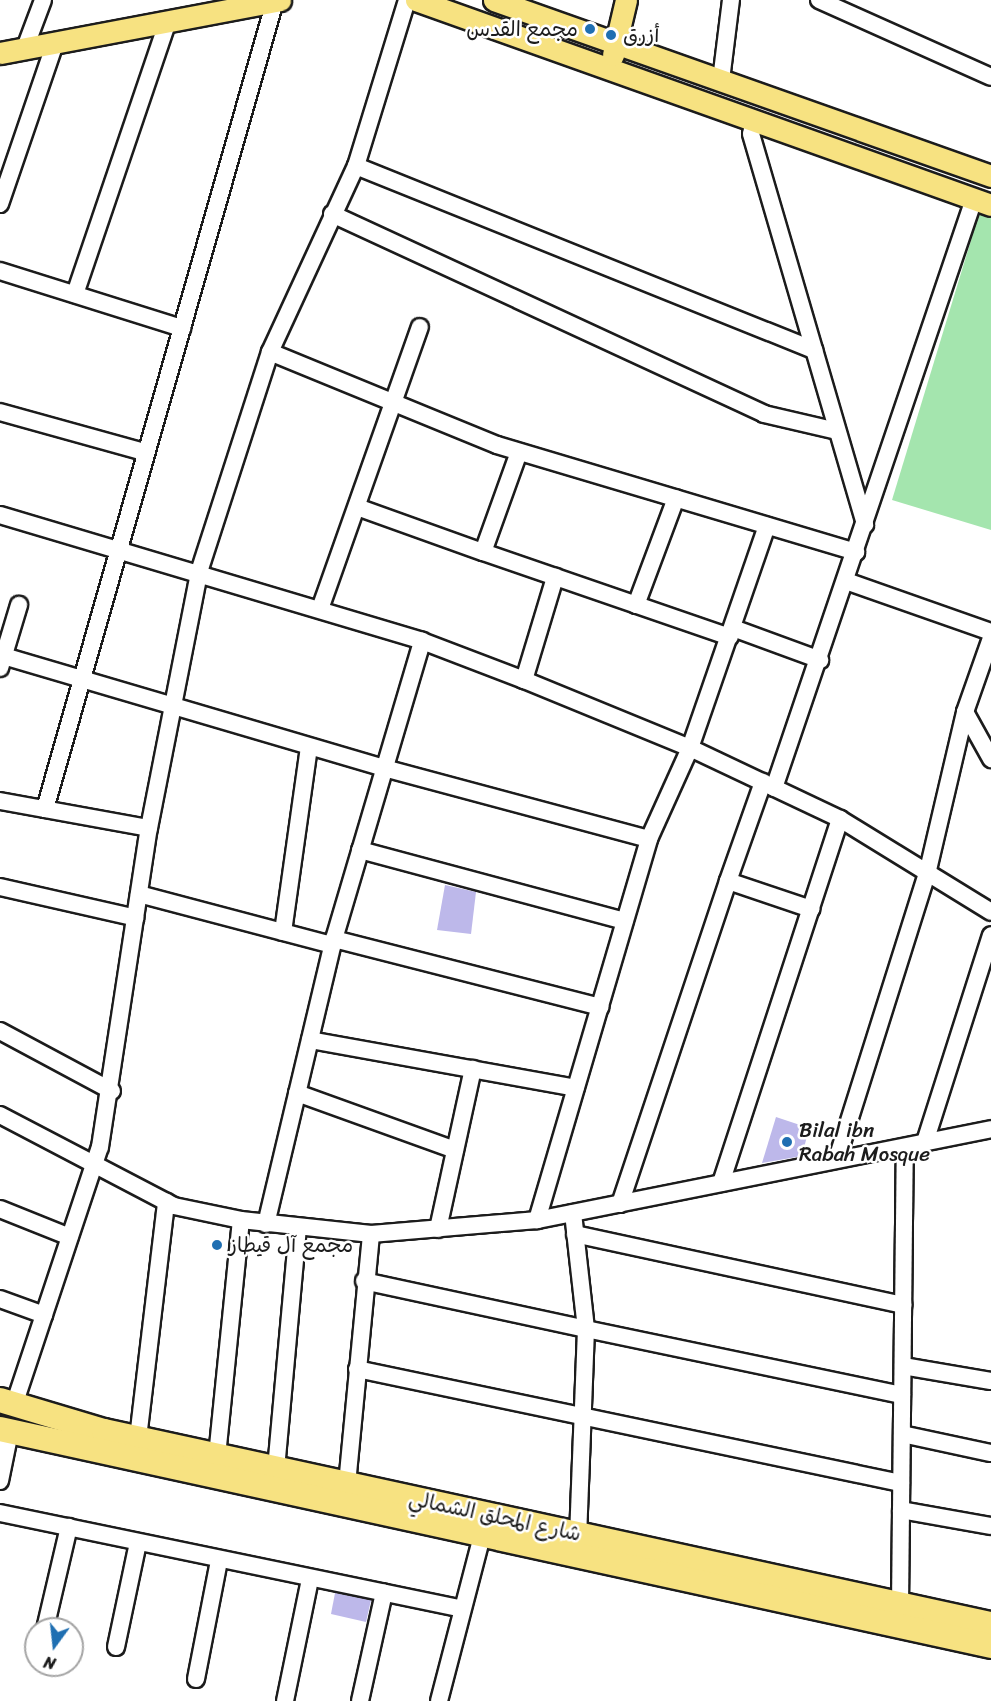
<!DOCTYPE html>
<meta charset="utf-8">
<style>
body{margin:0}
#map{position:relative;width:991px;height:1701px;overflow:hidden;background:#fff;font-family:Sriracha,"Playpen Sans Arabic",sans-serif}
div>[style]{position:absolute}
.green>*{inset:0;background:#a4e5ae}
.building>*{inset:0;background:#bdb8ea}
.roads{filter:drop-shadow(2px 0 #1c1c1c) drop-shadow(-2px 0 #1c1c1c) drop-shadow(0 2px #1c1c1c) drop-shadow(0 -2px #1c1c1c)}
.minor>*{height:16px;margin:-8px;padding:0 8px;transform-origin:8px;border-radius:8px;background:#fff}
.major>*{height:21px;margin:-10.5px;padding:0 10.5px;transform-origin:10.5px;border-radius:10.5px;background:#f7e281}
.highway>*{height:24px;margin:-12px;padding:0 12px;transform-origin:12px;border-radius:12px;background:#f7e281}
.dots>*{width:16px;height:16px;translate:-50% -50%;box-sizing:border-box;border:3px solid #fff;border-radius:50%}
span{translate:-50% -50%;white-space:nowrap;text-align:center;line-height:1.15;-webkit-text-stroke:5px #fff;paint-order:stroke}
.poi-label{font-size:21px;color:#1c1c1c}
.right{translate:-100% -50%;text-align:right}
.left{translate:0 -50%;text-align:left}
.street-label{font-size:21px;color:#1c1c1c}
.north{position:absolute;left:24px;top:1617px;width:60px;height:60px;box-sizing:border-box;background:#fff;border:2px solid #a4a4a4;border-radius:50%;rotate:195deg;font-size:16px;font-weight:700;line-height:24px;text-align:center;color:#1c1c1c}
.north::after{content:'';display:block;margin:auto;width:21px;height:27px;background:#1f6fb2;clip-path:polygon(50% 0,100% 100%,50% 72%,0 100%)}
</style>
<div id="map">
<div class="green">
<div style="clip-path:polygon(979px 214px,991px 217px,991px 530px,892px 500px)"></div>
</div>
<div class="building">
<div style="clip-path:polygon(445px 885px,476px 892px,471px 934px,437px 930px)"></div>
<div style="clip-path:polygon(776px 1117px,809px 1128px,802px 1156px,762px 1163px)"></div>
<div style="clip-path:polygon(335px 1593px,371px 1600px,366px 1622px,331px 1614px)"></div>
</div>
<div class="roads">
<div class="minor">
<div style="left:819px;top:0;width:188px;rotate:24.1deg"></div>
<div style="left:25px;top:48px;width:51px;rotate:-69.4deg"></div>
<div style="left:721px;top:80px;width:81px;rotate:-82.9deg"></div>
<div style="left:754px;top:119px;width:15px;rotate:101deg"></div>
<div style="left:751px;top:134px;width:407px;rotate:73.7deg"></div>
<div style="left:356px;top:166px;width:494px;rotate:21.9deg"></div>
<div style="left:0;top:204px;width:170px;rotate:-71.1deg"></div>
<div style="left:332px;top:214px;width:476px;rotate:24.8deg"></div>
<div style="left:764px;top:414px;width:75px;rotate:13.1deg"></div>
<div style="left:0;top:271px;width:191px;rotate:17.4deg"></div>
<div style="left:75px;top:294px;width:286px;rotate:-71.2deg"></div>
<div style="left:270px;top:352px;width:245px;rotate:22.3deg"></div>
<div style="left:497px;top:445px;width:375px;rotate:16.6deg"></div>
<div style="left:0;top:412px;width:149px;rotate:15.5deg"></div>
<div style="left:519px;top:452px;width:106px;rotate:109.8deg"></div>
<div style="left:483px;top:552px;width:261px;rotate:19deg"></div>
<div style="left:357px;top:507px;width:134px;rotate:19.7deg"></div>
<div style="left:0;top:515px;width:440px;rotate:16.6deg"></div>
<div style="left:422px;top:641px;width:109px;rotate:20.9deg"></div>
<div style="left:524px;top:680px;width:179px;rotate:22.3deg"></div>
<div style="left:690px;top:748px;width:166px;rotate:25.3deg"></div>
<div style="left:840px;top:819px;width:177px;rotate:31.6deg"></div>
<div style="left:846px;top:581px;width:154px;rotate:19.4deg"></div>
<div style="left:636px;top:605px;width:114px;rotate:-69.5deg"></div>
<div style="left:320px;top:609px;width:299px;rotate:-70.5deg"></div>
<div style="left:733px;top:628px;width:93px;rotate:20.2deg"></div>
<div style="left:0;top:655px;width:400px;rotate:16.4deg"></div>
<div style="left:384px;top:768px;width:274px;rotate:15deg"></div>
<div style="left:0;top:668px;width:66px;rotate:-73.2deg"></div>
<div style="left:524px;top:680px;width:108px;rotate:-73.2deg"></div>
<div style="left:965px;top:712px;width:54px;rotate:61deg"></div>
<div style="left:774px;top:788px;width:622px;rotate:-71.24deg"></div>
<div style="left:0;top:801px;width:151px;rotate:10.3deg"></div>
<div style="left:45px;top:809px;width:840px;rotate:-74.11deg"></div>
<div style="left:360px;top:850px;width:274px;rotate:15deg"></div>
<div style="left:728px;top:881px;width:105px;rotate:-70.5deg"></div>
<div style="left:0;top:887px;width:139px;rotate:12.8deg"></div>
<div style="left:139px;top:894px;width:200px;rotate:14.8deg"></div>
<div style="left:283px;top:932px;width:187px;rotate:-82deg"></div>
<div style="left:334px;top:939px;width:275px;rotate:14.3deg"></div>
<div style="left:0;top:1031px;width:127px;rotate:28.2deg"></div>
<div style="left:310px;top:1040px;width:270px;rotate:10.2deg"></div>
<div style="left:297px;top:1093px;width:168px;rotate:19.8deg"></div>
<div style="left:0;top:1115px;width:196px;rotate:27.6deg"></div>
<div style="left:174px;top:1206px;width:68px;rotate:11.8deg"></div>
<div style="left:241px;top:1220px;width:131px;rotate:6.1deg"></div>
<div style="left:371px;top:1234px;width:167px;rotate:-4.8deg"></div>
<div style="left:537px;top:1220px;width:463px;rotate:-11.3deg"></div>
<div style="left:925px;top:1142px;width:217px;rotate:-72.3deg"></div>
<div style="left:837px;top:1159px;width:303px;rotate:-72.5deg"></div>
<div style="left:928px;top:870px;width:162px;rotate:-76.8deg"></div>
<div style="left:965px;top:712px;width:78px;rotate:-70.6deg"></div>
<div style="left:721px;top:1183px;width:383px;rotate:-71.9deg"></div>
<div style="left:620px;top:1204px;width:341px;rotate:-71.5deg"></div>
<div style="left:728px;top:881px;width:88px;rotate:18.6deg"></div>
<div style="left:0;top:1209px;width:75px;rotate:21.8deg"></div>
<div style="left:573px;top:1213px;width:117px;rotate:83.6deg"></div>
<div style="left:586px;top:1329px;width:323px;rotate:11.8deg"></div>
<div style="left:537px;top:1220px;width:397px;rotate:-73.6deg"></div>
<div style="left:649px;top:839px;width:100px;rotate:-65.7deg"></div>
<div style="left:690px;top:748px;width:235px;rotate:-70.9deg"></div>
<div style="left:266px;top:1224px;width:293px;rotate:-76.6deg"></div>
<div style="left:334px;top:939px;width:311px;rotate:-73.5deg"></div>
<div style="left:438px;top:1229px;width:164px;rotate:-77.7deg"></div>
<div style="left:575px;top:1234px;width:336px;rotate:12.2deg"></div>
<div style="left:364px;top:1281px;width:227px;rotate:12.2deg"></div>
<div style="left:586px;top:1329px;width:205px;rotate:92.2deg"></div>
<div style="left:0;top:1299px;width:47px;rotate:20deg"></div>
<div style="left:903px;top:1366px;width:89px;rotate:9.7deg"></div>
<div style="left:357px;top:1369px;width:556px;rotate:11.84deg"></div>
<div style="left:14px;top:1405px;width:272px;rotate:-71.6deg"></div>
<div style="left:100px;top:1147px;width:323px;rotate:-81.3deg"></div>
<div style="left:149px;top:828px;width:261px;rotate:-78.9deg"></div>
<div style="left:199px;top:572px;width:231px;rotate:-72.1deg"></div>
<div style="left:270px;top:352px;width:205px;rotate:-65.2deg"></div>
<div style="left:356px;top:166px;width:174px;rotate:-72.9deg"></div>
<div style="left:902px;top:1434px;width:91px;rotate:12.1deg"></div>
<div style="left:138px;top:1438px;width:238px;rotate:-83.2deg"></div>
<div style="left:217px;top:1456px;width:237px;rotate:-84.2deg"></div>
<div style="left:276px;top:1469px;width:242px;rotate:-84.8deg"></div>
<div style="left:0;top:1481px;width:50px;rotate:-78.5deg"></div>
<div style="left:347px;top:1484px;width:251px;rotate:-84.5deg"></div>
<div style="left:901px;top:1510px;width:91px;rotate:10.1deg"></div>
<div style="left:0;top:1513px;width:470px;rotate:11.7deg"></div>
<div style="left:900px;top:1605px;width:458px;rotate:-89.4deg"></div>
<div style="left:45px;top:1629px;width:105px;rotate:-76.8deg"></div>
<div style="left:116px;top:1647px;width:106px;rotate:-78.1deg"></div>
<div style="left:196px;top:1679px;width:120px;rotate:-79deg"></div>
<div style="left:285px;top:1701px;width:125px;rotate:-78.4deg"></div>
<div style="left:360px;top:1701px;width:111px;rotate:-77.5deg"></div>
<div style="left:439px;top:1701px;width:171px;rotate:-75.4deg"></div>
</div>
<div class="major">
<div style="left:416px;top:0;width:610px;rotate:19.62deg"></div>
<div style="left:494px;top:0;width:527px;rotate:19.5deg"></div>
<div style="left:0;top:53px;width:285px;rotate:-10.7deg"></div>
<div style="left:613px;top:55px;width:57px;rotate:-76.7deg"></div>
</div>
<div class="highway">
<div style="left:0;top:1400px;width:109px;rotate:16.6deg"></div>
<div style="left:104px;top:1431px;width:908px;rotate:12.28deg"></div>
<div style="left:0;top:1429px;width:1014px;rotate:12.35deg"></div>
</div>
</div>
<div class="dots">
<div style="left:590px;top:29px;background:#1f6fb2"></div>
<div style="left:611px;top:35px;background:#1f6fb2"></div>
<div style="left:787px;top:1142px;background:#1f6fb2"></div>
<div style="left:217px;top:1245px;background:#1f6fb2"></div>
</div>
<div class="poi-label">
<span class="right" style="left:578px;top:29px">مجمع القدس</span>
<span class="left" style="left:623px;top:35px">أزرق</span>
<span class="left" style="left:799px;top:1142px">Bilal ibn<br>Rabah Mosque</span>
<span class="left" style="left:229px;top:1245px">مجمع آل قيطاز</span>
</div>
<div class="street-label">
<span style="left:495px;top:1516px;rotate:12deg">شارع المحلق الشمالي</span>
</div>
<div class="north">N</div>
</div>
